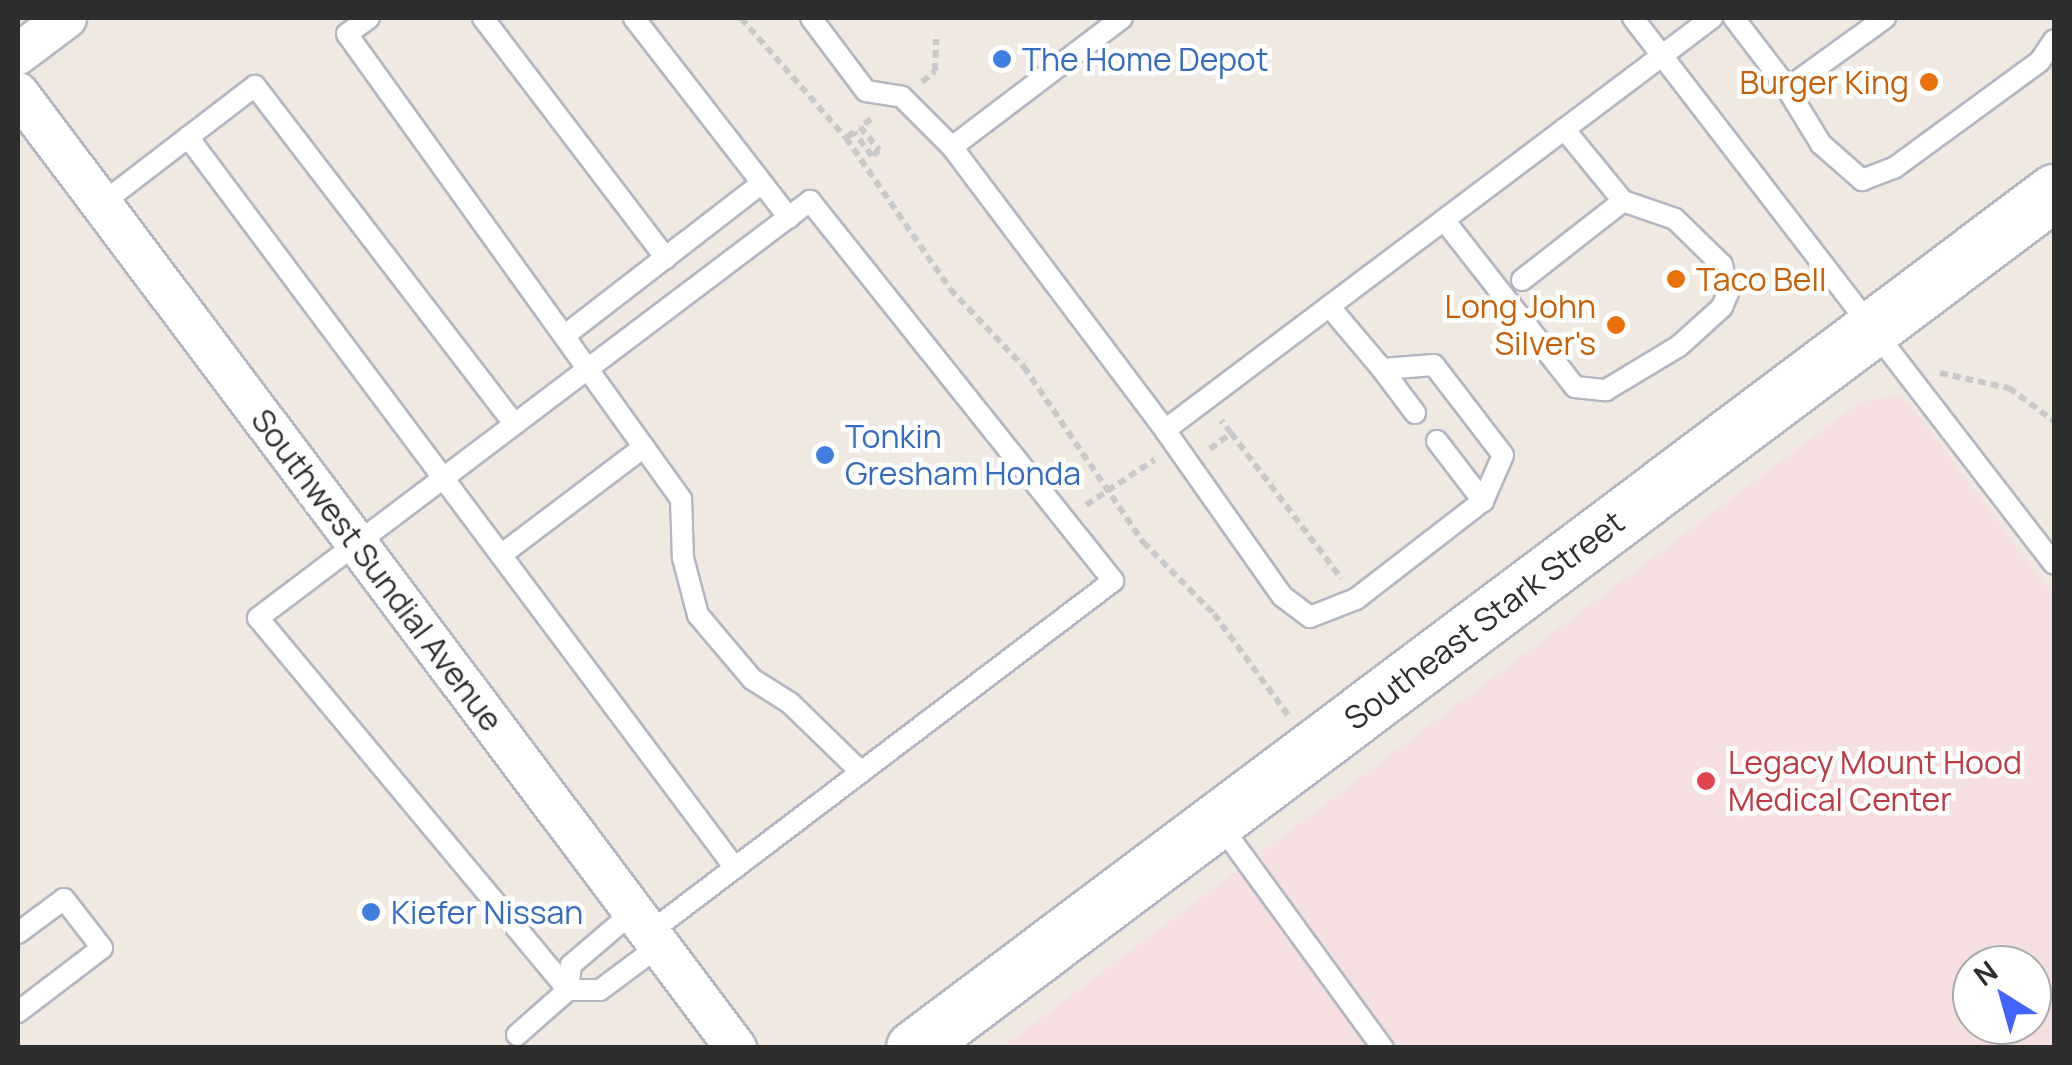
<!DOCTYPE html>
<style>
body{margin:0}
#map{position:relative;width:2072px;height:1065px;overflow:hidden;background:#efe9e1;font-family:Manrope,sans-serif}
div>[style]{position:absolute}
.medical>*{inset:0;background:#f5dfe0}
.path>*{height:6px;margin-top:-3px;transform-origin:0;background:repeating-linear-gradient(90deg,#c9c9c9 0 8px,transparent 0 13px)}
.roads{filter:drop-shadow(2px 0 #b4b7c1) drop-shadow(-2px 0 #b4b7c1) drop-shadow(0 2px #b4b7c1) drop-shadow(0 -2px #b4b7c1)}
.service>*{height:20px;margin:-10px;padding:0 10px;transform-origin:10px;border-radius:10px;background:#fff}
.minor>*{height:40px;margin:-20px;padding:0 20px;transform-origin:20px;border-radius:20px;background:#fff}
.secondary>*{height:55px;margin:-27.5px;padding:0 27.5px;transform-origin:27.5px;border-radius:27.5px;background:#fff}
.dots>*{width:28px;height:28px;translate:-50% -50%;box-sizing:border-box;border:5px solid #fff;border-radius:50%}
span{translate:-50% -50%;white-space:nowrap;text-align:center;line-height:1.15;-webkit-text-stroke:9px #fff;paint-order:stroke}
.shop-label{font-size:32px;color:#366cbe}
.left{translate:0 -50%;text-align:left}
.food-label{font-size:32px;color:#c56008}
.right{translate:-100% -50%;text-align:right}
.street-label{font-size:32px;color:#2e2e2e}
.health-label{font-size:32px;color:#be3a42}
.frame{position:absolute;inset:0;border:20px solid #2e2e2e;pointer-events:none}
.north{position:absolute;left:1952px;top:945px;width:100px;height:100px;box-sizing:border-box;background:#fff;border:2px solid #ababab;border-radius:50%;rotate:323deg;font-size:28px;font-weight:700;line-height:40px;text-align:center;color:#2e2e2e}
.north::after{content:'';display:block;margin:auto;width:35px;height:45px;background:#4264fb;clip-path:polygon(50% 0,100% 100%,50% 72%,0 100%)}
</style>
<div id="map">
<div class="medical">
<div style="clip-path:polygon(evenodd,1898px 395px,1912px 406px,2054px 596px,2054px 1047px,1001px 1048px,1858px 403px,1898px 395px,1972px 965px,2032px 965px,2032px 1025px,1972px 1025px,1972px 965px)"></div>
</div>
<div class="path">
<div style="left:741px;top:18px;width:159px;rotate:48.8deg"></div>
<div style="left:922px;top:82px;width:17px;rotate:-40deg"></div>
<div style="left:935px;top:71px;width:32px;rotate:-88deg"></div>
<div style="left:871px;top:119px;width:14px;rotate:144deg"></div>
<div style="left:860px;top:127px;width:30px;rotate:50deg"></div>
<div style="left:879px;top:150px;width:9px;rotate:139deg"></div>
<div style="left:872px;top:156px;width:30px;rotate:-127deg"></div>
<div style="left:854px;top:132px;width:10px;rotate:143deg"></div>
<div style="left:846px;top:138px;width:183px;rotate:55.4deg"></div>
<div style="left:950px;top:289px;width:108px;rotate:46.5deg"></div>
<div style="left:1024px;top:367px;width:212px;rotate:55.8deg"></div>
<div style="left:1143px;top:542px;width:101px;rotate:45.4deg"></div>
<div style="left:1214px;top:614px;width:125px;rotate:53.8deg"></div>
<div style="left:1940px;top:373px;width:71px;rotate:12.3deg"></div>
<div style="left:2009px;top:388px;width:56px;rotate:36.3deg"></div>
<div style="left:1231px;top:433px;width:183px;rotate:52.8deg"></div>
<div style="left:1210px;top:449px;width:26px;rotate:-37deg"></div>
<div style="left:1231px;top:433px;width:16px;rotate:-128deg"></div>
<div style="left:1086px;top:505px;width:82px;rotate:-33.5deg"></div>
</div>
<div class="roads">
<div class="service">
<div style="left:369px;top:18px;width:27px;rotate:144deg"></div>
<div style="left:347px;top:34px;width:573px;rotate:54.31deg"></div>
<div style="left:681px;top:499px;width:59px;rotate:88.1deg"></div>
<div style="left:683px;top:558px;width:59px;rotate:75.3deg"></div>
<div style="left:698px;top:615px;width:84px;rotate:49.8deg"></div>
<div style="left:752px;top:679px;width:45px;rotate:32.3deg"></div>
<div style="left:790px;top:703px;width:99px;rotate:44.2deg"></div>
<div style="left:483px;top:18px;width:302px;rotate:52.7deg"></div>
<div style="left:634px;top:18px;width:253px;rotate:52.2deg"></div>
<div style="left:811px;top:18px;width:91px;rotate:53deg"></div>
<div style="left:866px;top:91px;width:36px;rotate:9deg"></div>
<div style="left:902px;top:97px;width:71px;rotate:45deg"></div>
<div style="left:1122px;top:18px;width:213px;rotate:142.8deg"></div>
<div style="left:952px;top:147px;width:354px;rotate:53deg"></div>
<div style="left:1165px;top:430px;width:685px;rotate:-36.99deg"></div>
<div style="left:1633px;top:18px;width:689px;rotate:52.37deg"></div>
<div style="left:1734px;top:18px;width:81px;rotate:52.6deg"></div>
<div style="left:1783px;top:82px;width:9px;rotate:18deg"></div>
<div style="left:1792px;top:85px;width:115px;rotate:-35.8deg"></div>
<div style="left:1783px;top:82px;width:73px;rotate:58.5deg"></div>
<div style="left:1821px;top:144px;width:55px;rotate:41.3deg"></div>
<div style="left:1862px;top:180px;width:34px;rotate:-21deg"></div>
<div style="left:1894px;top:168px;width:181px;rotate:-36.2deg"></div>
<div style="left:2040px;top:61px;width:25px;rotate:-56deg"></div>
<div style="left:188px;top:137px;width:913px;rotate:53.19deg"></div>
<div style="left:101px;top:204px;width:194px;rotate:-37.5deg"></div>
<div style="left:255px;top:86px;width:426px;rotate:52.5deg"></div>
<div style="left:1444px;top:220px;width:212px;rotate:51.9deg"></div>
<div style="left:1575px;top:387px;width:31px;rotate:6deg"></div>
<div style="left:1606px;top:390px;width:85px;rotate:-31.1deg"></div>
<div style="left:1679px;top:346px;width:58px;rotate:-42.2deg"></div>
<div style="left:1722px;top:307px;width:15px;rotate:-67deg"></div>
<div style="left:1728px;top:293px;width:29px;rotate:-102deg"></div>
<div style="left:1722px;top:265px;width:66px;rotate:-135.6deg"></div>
<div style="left:1675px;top:219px;width:55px;rotate:-160.9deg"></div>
<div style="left:1623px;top:201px;width:93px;rotate:-129.3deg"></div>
<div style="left:1522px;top:280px;width:128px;rotate:-38deg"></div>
<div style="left:564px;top:336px;width:250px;rotate:-37.7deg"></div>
<div style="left:1382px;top:369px;width:55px;rotate:53.1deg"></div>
<div style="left:1165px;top:430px;width:203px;rotate:54.8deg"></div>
<div style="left:1282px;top:596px;width:35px;rotate:37deg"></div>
<div style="left:1310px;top:617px;width:49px;rotate:-21.4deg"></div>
<div style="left:1356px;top:599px;width:160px;rotate:-37.7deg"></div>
<div style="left:1483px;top:501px;width:50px;rotate:-66.5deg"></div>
<div style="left:1503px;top:455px;width:113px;rotate:-127.5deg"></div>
<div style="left:1434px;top:365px;width:52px;rotate:175.6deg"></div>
<div style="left:1382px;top:369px;width:82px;rotate:-130.1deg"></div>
<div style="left:1437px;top:441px;width:76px;rotate:52.5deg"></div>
<div style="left:501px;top:555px;width:179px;rotate:-37.1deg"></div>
<div style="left:1218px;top:822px;width:280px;rotate:53.9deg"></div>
<div style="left:633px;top:912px;width:82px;rotate:139.5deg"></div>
<div style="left:571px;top:965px;width:25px;rotate:97deg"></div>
<div style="left:568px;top:990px;width:32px"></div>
<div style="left:600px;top:990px;width:74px;rotate:-36.7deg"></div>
<div style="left:18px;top:933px;width:57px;rotate:-36.5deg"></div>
<div style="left:64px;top:899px;width:62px;rotate:52.2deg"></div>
<div style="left:102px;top:948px;width:106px;rotate:142.7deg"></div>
<div style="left:517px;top:1035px;width:68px;rotate:-41.4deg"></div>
<div style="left:568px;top:990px;width:484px;rotate:-129.8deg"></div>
<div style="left:258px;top:618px;width:692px;rotate:-37.07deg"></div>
<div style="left:810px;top:201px;width:486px;rotate:51.4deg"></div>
<div style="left:1113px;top:581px;width:582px;rotate:142.82deg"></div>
</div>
<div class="minor">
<div style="left:18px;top:54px;width:60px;rotate:-36.9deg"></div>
<div style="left:18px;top:93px;width:1195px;rotate:53.06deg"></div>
</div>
<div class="secondary">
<div style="left:914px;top:1048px;width:1426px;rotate:-36.9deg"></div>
</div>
</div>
<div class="dots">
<div style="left:1002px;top:59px;background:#3f7fe0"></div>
<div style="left:1929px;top:82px;background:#e8710a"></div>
<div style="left:1676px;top:279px;background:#e8710a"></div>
<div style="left:1616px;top:325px;background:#e8710a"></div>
<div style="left:825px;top:455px;background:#3f7fe0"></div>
<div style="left:1706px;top:781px;background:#e0444e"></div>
<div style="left:371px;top:912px;background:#3f7fe0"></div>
</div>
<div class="shop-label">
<span class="left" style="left:1022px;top:59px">The Home Depot</span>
<span class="left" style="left:845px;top:455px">Tonkin<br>Gresham Honda</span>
<span class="left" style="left:391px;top:912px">Kiefer Nissan</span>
</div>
<div class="food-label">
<span class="right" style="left:1909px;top:82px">Burger King</span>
<span class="left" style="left:1696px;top:279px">Taco Bell</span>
<span class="right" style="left:1596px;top:325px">Long John<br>Silver's</span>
</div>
<div class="street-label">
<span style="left:377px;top:570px;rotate:53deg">Southwest Sundial Avenue</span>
<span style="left:1484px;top:620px;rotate:-37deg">Southeast Stark Street</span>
</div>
<div class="health-label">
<span class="left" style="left:1728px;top:781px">Legacy Mount Hood<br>Medical Center</span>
</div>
<div class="frame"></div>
<div class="north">N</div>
</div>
